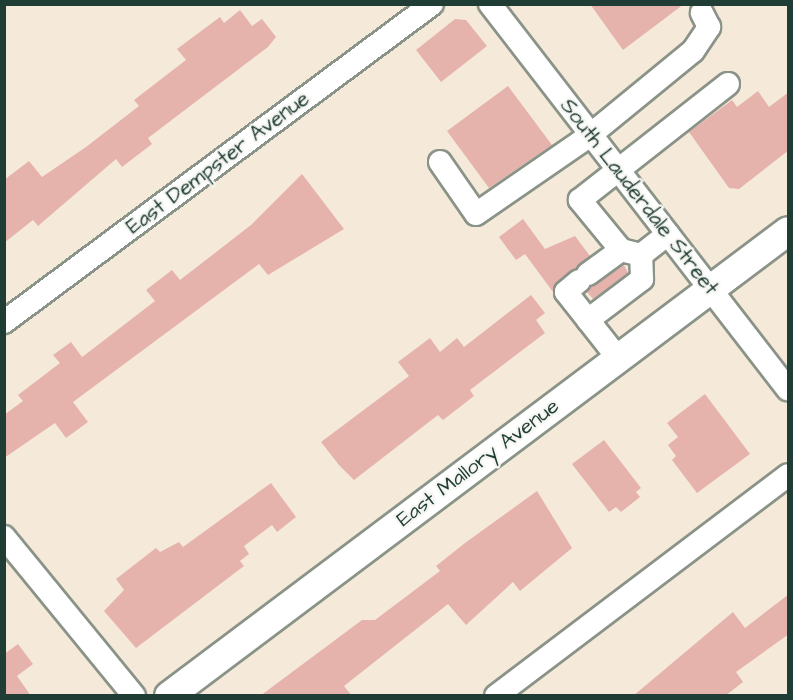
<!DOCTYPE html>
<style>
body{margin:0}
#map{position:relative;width:793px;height:700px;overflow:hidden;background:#f5e9da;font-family:"Architects Daughter",sans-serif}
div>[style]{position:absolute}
.building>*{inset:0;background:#e6b3ac}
.roads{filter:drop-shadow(2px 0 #8a9387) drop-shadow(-2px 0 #8a9387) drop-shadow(0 2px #8a9387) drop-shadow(0 -2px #8a9387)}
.minor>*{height:22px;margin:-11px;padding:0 11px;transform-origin:11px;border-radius:11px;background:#fff}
.major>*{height:28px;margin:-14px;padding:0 14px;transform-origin:14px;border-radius:14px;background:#fff}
span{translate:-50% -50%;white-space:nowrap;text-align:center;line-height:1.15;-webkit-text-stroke:4.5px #f6f6f2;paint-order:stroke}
.street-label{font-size:21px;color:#1f3d34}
.frame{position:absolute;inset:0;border:6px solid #1f3d34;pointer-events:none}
</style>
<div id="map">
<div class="building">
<div style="clip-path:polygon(590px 4px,684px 4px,623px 50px)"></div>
<div style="clip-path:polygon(240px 10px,252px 26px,262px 19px,276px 37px,268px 47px,148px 138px,152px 144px,122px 167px,116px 159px,38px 226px,33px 220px,4px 243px,4px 180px,29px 161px,42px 177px,86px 147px,139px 106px,134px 100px,186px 60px,177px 49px,220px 17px,224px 23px)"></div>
<div style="clip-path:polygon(455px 19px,466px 20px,487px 46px,441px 82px,416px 50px)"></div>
<div style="clip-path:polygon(508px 86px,552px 145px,489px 188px,447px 131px)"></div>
<div style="clip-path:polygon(758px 91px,769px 107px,789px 92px,789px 150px,739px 189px,729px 188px,689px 132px,732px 100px,737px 107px)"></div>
<div style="clip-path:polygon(302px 174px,344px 229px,268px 275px,259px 264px,73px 402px,88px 422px,66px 438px,55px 423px,4px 458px,4px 415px,23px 401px,18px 395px,60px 363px,53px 355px,71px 342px,82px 357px,94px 348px,155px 301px,146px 290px,172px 270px,180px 280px,251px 225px)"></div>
<div style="clip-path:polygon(523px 219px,545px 249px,575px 236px,590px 256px,553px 292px,525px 254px,516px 260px,499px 237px)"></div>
<div style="clip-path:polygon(624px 265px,628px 273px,593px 299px,587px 292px,591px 287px)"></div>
<div style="clip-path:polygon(531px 295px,545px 313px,536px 320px,545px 333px,470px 390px,474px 396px,443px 420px,438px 415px,354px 480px,339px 465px,321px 442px,409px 376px,398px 362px,430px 338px,440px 352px,457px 338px,464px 347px)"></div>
<div style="clip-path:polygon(705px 394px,750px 454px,697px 493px,672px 460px,676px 456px,668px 445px,678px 437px,667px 423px)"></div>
<div style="clip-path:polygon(604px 440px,641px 488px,636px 492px,640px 497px,621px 512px,616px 507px,609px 512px,572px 464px)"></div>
<div style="clip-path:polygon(271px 483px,296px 517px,277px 532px,272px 525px,244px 546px,249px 554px,240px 561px,244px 566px,136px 648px,104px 611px,124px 590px,116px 579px,156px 548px,160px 552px,179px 542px,183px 547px)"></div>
<div style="clip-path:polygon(537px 491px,572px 548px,520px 591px,513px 582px,466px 625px,448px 604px,344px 686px,352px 696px,260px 696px,362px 620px,375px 620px,440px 571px,436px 566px,465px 543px)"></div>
<div style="clip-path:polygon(789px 594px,789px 634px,736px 672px,743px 682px,725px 696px,633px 696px,733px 612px,745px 628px)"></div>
<div style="clip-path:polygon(18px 644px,33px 664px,17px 676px,31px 696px,4px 696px,4px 654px)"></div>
</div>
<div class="roads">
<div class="minor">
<div style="left:490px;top:4px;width:487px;rotate:52.3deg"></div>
<div style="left:440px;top:162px;width:63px;rotate:55.3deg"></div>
<div style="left:476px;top:214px;width:137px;rotate:-34.6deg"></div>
<div style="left:589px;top:136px;width:134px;rotate:-39.3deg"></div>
<div style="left:693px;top:51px;width:29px;rotate:-56deg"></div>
<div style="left:709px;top:27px;width:16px;rotate:-117deg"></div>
<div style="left:621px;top:250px;width:65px;rotate:-129.4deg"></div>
<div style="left:580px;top:200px;width:188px;rotate:-38.1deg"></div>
<div style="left:588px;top:274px;width:41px;rotate:-36deg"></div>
<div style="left:621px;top:250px;width:21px;rotate:14deg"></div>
<div style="left:641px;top:255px;width:34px;rotate:-38deg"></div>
<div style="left:579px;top:281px;width:17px;rotate:140deg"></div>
<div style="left:566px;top:292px;width:84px;rotate:51.8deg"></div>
<div style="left:588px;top:320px;width:68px;rotate:-37.2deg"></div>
<div style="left:642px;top:279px;width:24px;rotate:-92deg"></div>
<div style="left:4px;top:322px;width:533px;rotate:-36.61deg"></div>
<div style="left:4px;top:537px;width:205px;rotate:50.7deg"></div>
<div style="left:496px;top:696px;width:366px;rotate:-37.1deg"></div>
</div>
<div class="major">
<div style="left:169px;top:696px;width:774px;rotate:-36.91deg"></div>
</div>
</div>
<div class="street-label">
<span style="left:218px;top:163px;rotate:-37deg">East Dempster Avenue</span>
<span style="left:639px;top:197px;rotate:52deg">South Lauderdale Street</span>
<span style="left:478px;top:463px;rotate:-37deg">East Mallory Avenue</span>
</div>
<div class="frame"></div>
</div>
